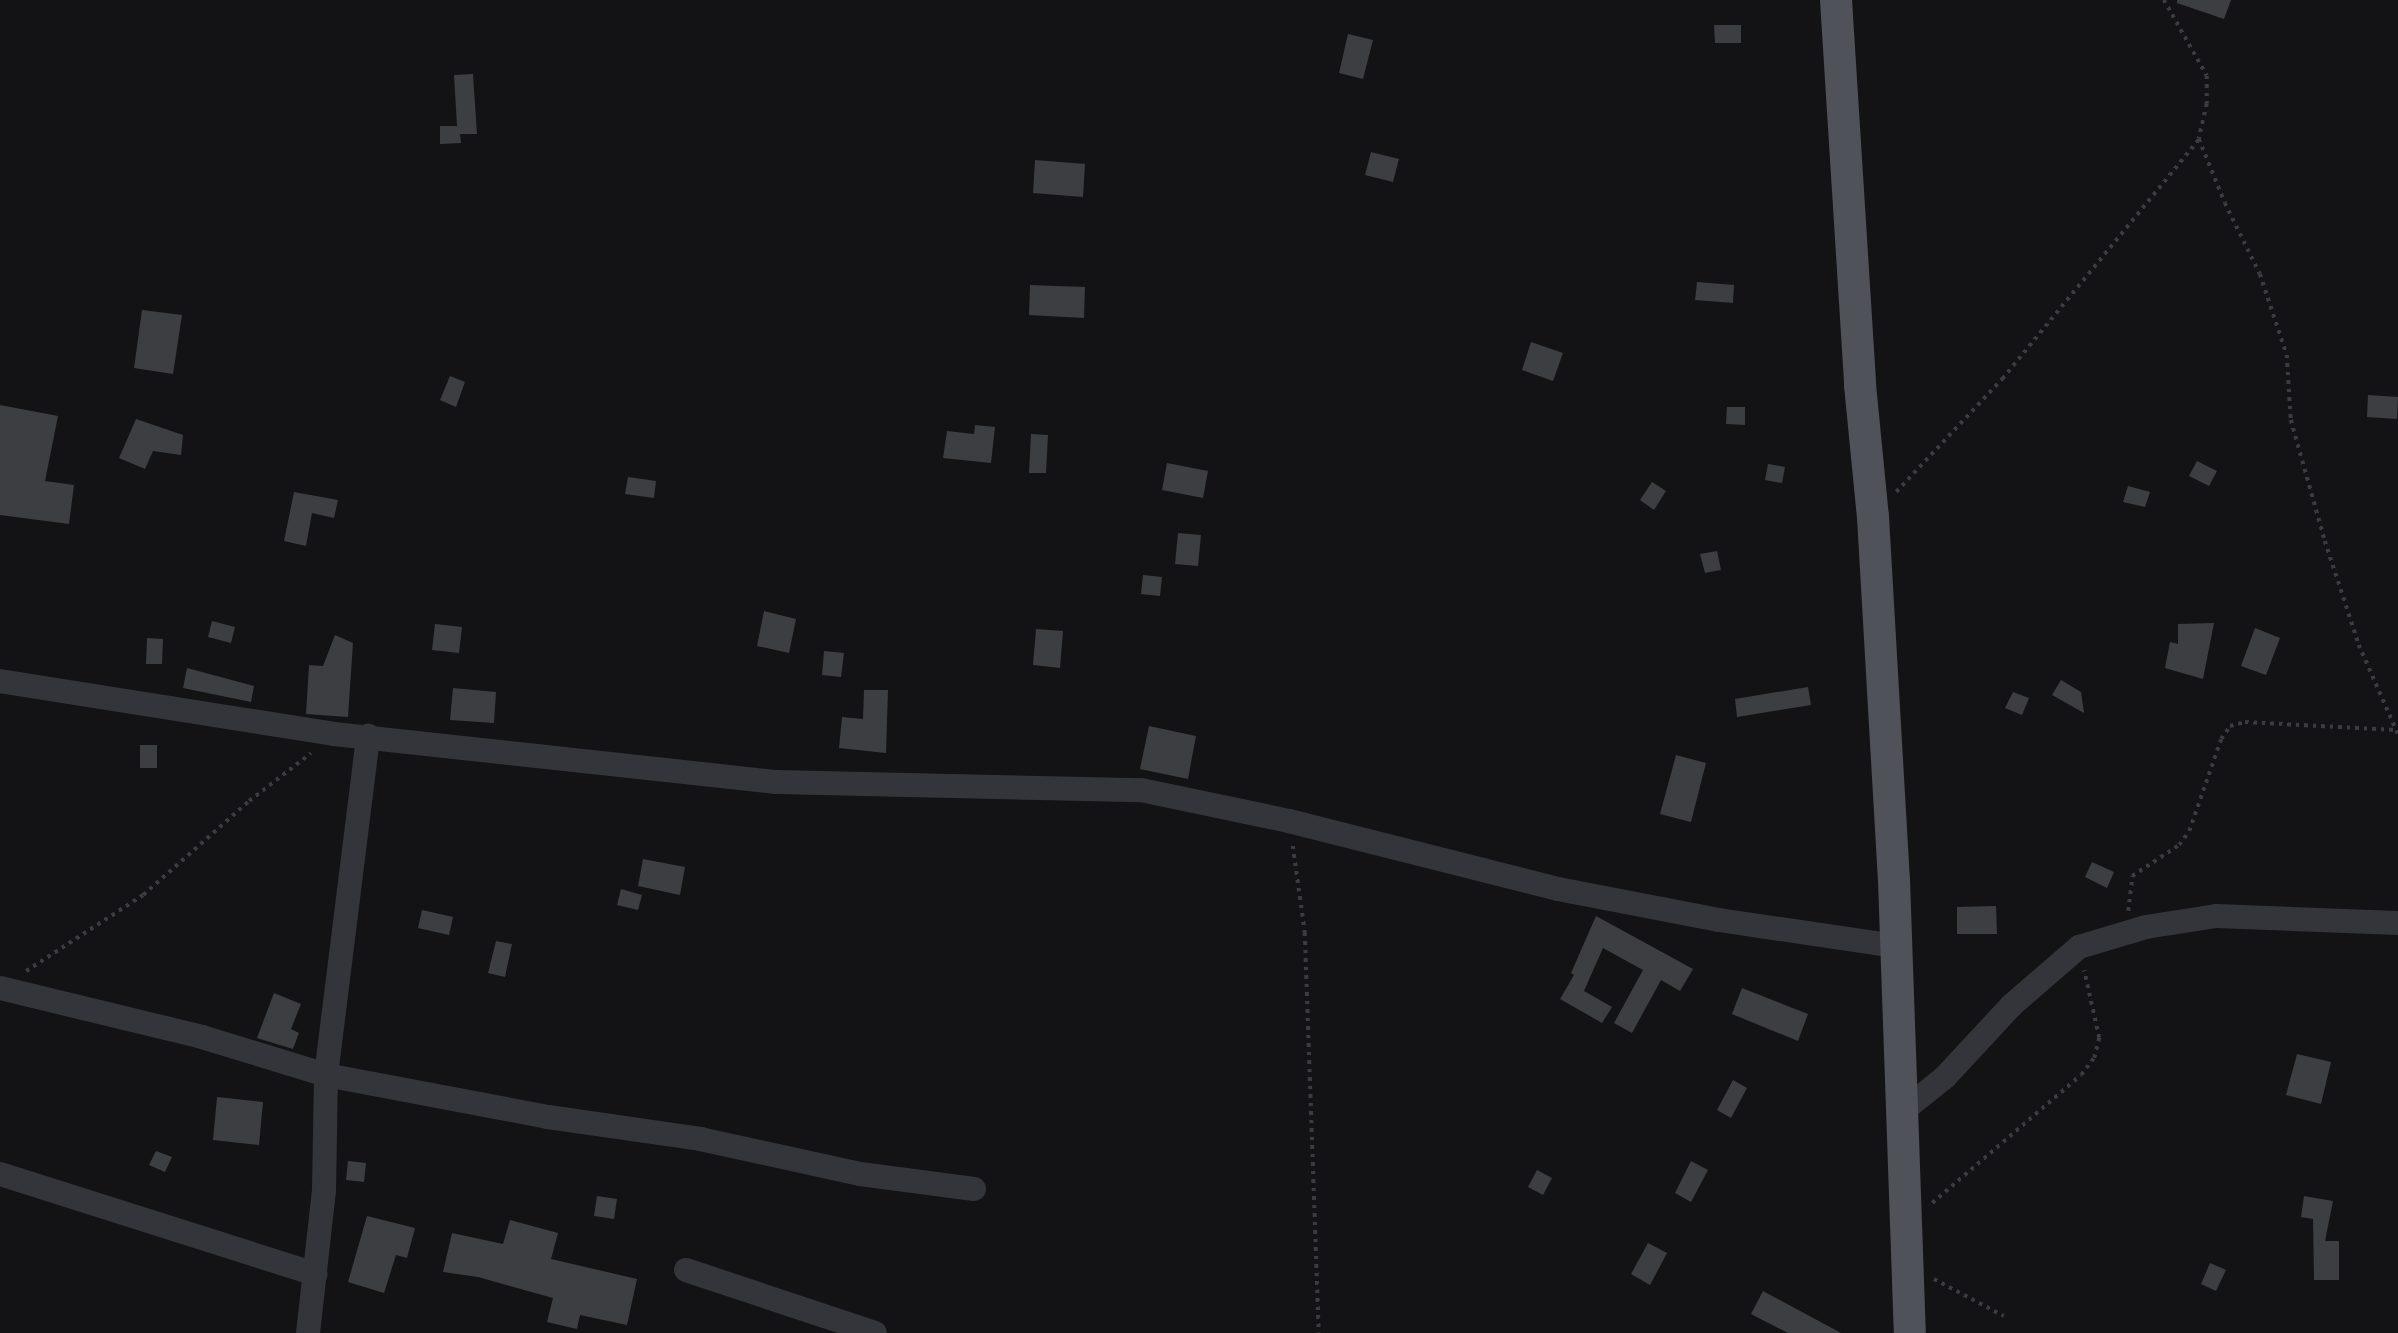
<!DOCTYPE html>
<style>
body{margin:0}
#map{position:relative;width:2398px;height:1333px;overflow:hidden;background:#131315;font-family:Montserrat,sans-serif}
div>[style]{position:absolute}
.building>*{inset:0;background:#3d3e42}
.path>*{height:3.5px;margin-top:-1.75px;transform-origin:0;background:repeating-linear-gradient(90deg,#3a3c41 0 3.5px,transparent 0 8.5px)}
.minor>*{height:24px;margin:-12px;padding:0 12px;transform-origin:12px;border-radius:12px;background:#34353a}
.major>*{height:32px;margin:-16px;padding:0 16px;transform-origin:16px;border-radius:16px;background:#50525a}
span{translate:-50% -50%;white-space:nowrap;text-align:center;line-height:1.15;-webkit-text-stroke:6px #0e0e10;paint-order:stroke}
</style>
<div id="map">
<div class="building">
<div style="clip-path:polygon(2177px 0,2231px 0,2224px 19px,2177px 3px)"></div>
<div style="clip-path:polygon(1714px 25px,1741px 25px,1741px 43px,1715px 43px)"></div>
<div style="clip-path:polygon(1348px 34px,1373px 40px,1363px 79px,1339px 73px)"></div>
<div style="clip-path:polygon(473px 74px,477px 134px,460px 134px,461px 143px,440px 144px,440px 126px,457px 126px,454px 75px)"></div>
<div style="clip-path:polygon(1371px 152px,1399px 159px,1393px 182px,1365px 175px)"></div>
<div style="clip-path:polygon(1035px 160px,1085px 164px,1083px 197px,1033px 193px)"></div>
<div style="clip-path:polygon(1697px 282px,1734px 285px,1733px 303px,1695px 300px)"></div>
<div style="clip-path:polygon(1030px 285px,1085px 287px,1084px 318px,1029px 315px)"></div>
<div style="clip-path:polygon(142px 310px,182px 315px,173px 374px,134px 368px)"></div>
<div style="clip-path:polygon(1531px 342px,1563px 353px,1553px 381px,1522px 370px)"></div>
<div style="clip-path:polygon(450px 376px,465px 382px,456px 407px,440px 400px)"></div>
<div style="clip-path:polygon(2368px 395px,2398px 397px,2397px 419px,2367px 417px)"></div>
<div style="clip-path:polygon(0 405px,58px 416px,45px 481px,74px 485px,69px 524px,0 515px)"></div>
<div style="clip-path:polygon(1727px 407px,1745px 407px,1745px 425px,1726px 424px)"></div>
<div style="clip-path:polygon(136px 419px,183px 435px,181px 455px,153px 451px,145px 469px,119px 458px)"></div>
<div style="clip-path:polygon(975px 425px,995px 427px,991px 463px,943px 458px,947px 431px,974px 434px)"></div>
<div style="clip-path:polygon(1031px 434px,1048px 435px,1046px 473px,1029px 473px)"></div>
<div style="clip-path:polygon(2197px 461px,2217px 471px,2209px 486px,2189px 476px)"></div>
<div style="clip-path:polygon(1167px 463px,1208px 471px,1203px 498px,1162px 490px)"></div>
<div style="clip-path:polygon(1768px 464px,1785px 467px,1782px 483px,1765px 480px)"></div>
<div style="clip-path:polygon(628px 477px,656px 481px,654px 498px,625px 494px)"></div>
<div style="clip-path:polygon(1652px 482px,1666px 491px,1654px 510px,1640px 500px)"></div>
<div style="clip-path:polygon(2128px 486px,2150px 492px,2145px 507px,2123px 502px)"></div>
<div style="clip-path:polygon(294px 492px,338px 500px,334px 518px,312px 513px,306px 546px,284px 541px)"></div>
<div style="clip-path:polygon(1178px 533px,1201px 535px,1198px 566px,1175px 564px)"></div>
<div style="clip-path:polygon(1717px 551px,1721px 570px,1705px 573px,1700px 554px)"></div>
<div style="clip-path:polygon(1143px 575px,1162px 577px,1160px 596px,1141px 594px)"></div>
<div style="clip-path:polygon(764px 611px,796px 619px,789px 653px,757px 646px)"></div>
<div style="clip-path:polygon(212px 621px,235px 627px,231px 643px,208px 637px)"></div>
<div style="clip-path:polygon(2214px 623px,2203px 679px,2165px 668px,2170px 642px,2178px 644px,2178px 624px)"></div>
<div style="clip-path:polygon(435px 624px,462px 627px,459px 653px,432px 650px)"></div>
<div style="clip-path:polygon(2255px 628px,2280px 638px,2266px 675px,2241px 666px)"></div>
<div style="clip-path:polygon(1036px 629px,1063px 631px,1060px 668px,1033px 665px)"></div>
<div style="clip-path:polygon(335px 635px,353px 643px,348px 717px,306px 714px,309px 665px,323px 666px)"></div>
<div style="clip-path:polygon(147px 638px,163px 639px,162px 664px,146px 664px)"></div>
<div style="clip-path:polygon(824px 651px,844px 653px,841px 677px,822px 675px)"></div>
<div style="clip-path:polygon(187px 668px,254px 686px,251px 702px,183px 688px)"></div>
<div style="clip-path:polygon(2061px 680px,2081px 692px,2084px 713px,2052px 695px)"></div>
<div style="clip-path:polygon(1808px 687px,1811px 705px,1737px 717px,1735px 699px)"></div>
<div style="clip-path:polygon(453px 688px,496px 692px,494px 723px,450px 720px)"></div>
<div style="clip-path:polygon(864px 690px,888px 690px,886px 753px,839px 748px,842px 717px,863px 719px)"></div>
<div style="clip-path:polygon(2013px 692px,2029px 698px,2022px 715px,2005px 708px)"></div>
<div style="clip-path:polygon(1149px 726px,1196px 736px,1188px 779px,1140px 769px)"></div>
<div style="clip-path:polygon(140px 745px,157px 745px,157px 768px,140px 768px)"></div>
<div style="clip-path:polygon(1676px 755px,1706px 763px,1691px 822px,1660px 814px)"></div>
<div style="clip-path:polygon(643px 859px,685px 867px,680px 895px,638px 886px)"></div>
<div style="clip-path:polygon(2092px 862px,2114px 872px,2107px 888px,2085px 877px)"></div>
<div style="clip-path:polygon(621px 889px,642px 895px,638px 910px,617px 905px)"></div>
<div style="clip-path:polygon(1996px 906px,1997px 934px,1957px 934px,1957px 907px)"></div>
<div style="clip-path:polygon(422px 910px,453px 917px,449px 935px,418px 928px)"></div>
<div style="clip-path:polygon(1596px 916px,1693px 969px,1680px 991px,1661px 980px,1632px 1033px,1614px 1023px,1643px 970px,1603px 948px,1584px 991px,1612px 1007px,1602px 1023px,1560px 999px,1574px 975px,1571px 973px)"></div>
<div style="clip-path:polygon(496px 941px,512px 944px,505px 977px,488px 973px)"></div>
<div style="clip-path:polygon(1742px 988px,1808px 1014px,1798px 1041px,1732px 1014px)"></div>
<div style="clip-path:polygon(274px 993px,301px 1004px,291px 1029px,299px 1033px,293px 1049px,257px 1038px)"></div>
<div style="clip-path:polygon(2297px 1054px,2331px 1062px,2321px 1104px,2286px 1095px)"></div>
<div style="clip-path:polygon(1733px 1080px,1747px 1088px,1731px 1118px,1717px 1110px)"></div>
<div style="clip-path:polygon(217px 1097px,263px 1102px,259px 1145px,213px 1140px)"></div>
<div style="clip-path:polygon(156px 1151px,172px 1157px,165px 1172px,149px 1165px)"></div>
<div style="clip-path:polygon(348px 1161px,366px 1163px,364px 1182px,346px 1180px)"></div>
<div style="clip-path:polygon(1691px 1161px,1708px 1170px,1691px 1202px,1675px 1193px)"></div>
<div style="clip-path:polygon(1537px 1170px,1552px 1178px,1543px 1195px,1528px 1187px)"></div>
<div style="clip-path:polygon(597px 1196px,617px 1199px,614px 1219px,594px 1216px)"></div>
<div style="clip-path:polygon(2304px 1196px,2333px 1201px,2325px 1241px,2339px 1241px,2339px 1280px,2314px 1280px,2313px 1219px,2301px 1217px)"></div>
<div style="clip-path:polygon(367px 1216px,415px 1228px,407px 1258px,396px 1255px,384px 1293px,348px 1282px)"></div>
<div style="clip-path:polygon(510px 1220px,558px 1233px,551px 1259px,637px 1279px,627px 1325px,580px 1315px,577px 1329px,547px 1322px,553px 1298px,478px 1277px,443px 1272px,452px 1233px,503px 1244px)"></div>
<div style="clip-path:polygon(1648px 1243px,1667px 1253px,1650px 1285px,1631px 1274px)"></div>
<div style="clip-path:polygon(2210px 1263px,2226px 1270px,2216px 1291px,2201px 1284px)"></div>
<div style="clip-path:polygon(1763px 1291px,1841px 1333px,1788px 1333px,1751px 1314px)"></div>
</div>
<div class="path">
<div style="left:2164px;top:0;width:87px;rotate:60.5deg"></div>
<div style="left:2207px;top:76px;width:28px;rotate:90deg"></div>
<div style="left:2207px;top:104px;width:36px;rotate:103deg"></div>
<div style="left:1896px;top:492px;width:155px;rotate:-46.8deg"></div>
<div style="left:2002px;top:379px;width:310px;rotate:-50.6deg"></div>
<div style="left:2199px;top:139px;width:69px;rotate:67.9deg"></div>
<div style="left:2225px;top:203px;width:79px;rotate:63.8deg"></div>
<div style="left:2260px;top:274px;width:85px;rotate:71.6deg"></div>
<div style="left:2287px;top:355px;width:65px;rotate:86.5deg"></div>
<div style="left:2291px;top:420px;width:126px;rotate:74.3deg"></div>
<div style="left:2325px;top:541px;width:109px;rotate:71.9deg"></div>
<div style="left:2359px;top:645px;width:97px;rotate:66.3deg"></div>
<div style="left:1293px;top:846px;width:88px;rotate:82.1deg"></div>
<div style="left:1305px;top:933px;width:400px;rotate:88deg"></div>
<div style="left:2128px;top:911px;width:35px;rotate:-83deg"></div>
<div style="left:2132px;top:876px;width:56px;rotate:-33.4deg"></div>
<div style="left:2179px;top:845px;width:17px;rotate:-54deg"></div>
<div style="left:2189px;top:831px;width:97px;rotate:-70.8deg"></div>
<div style="left:2221px;top:739px;width:16px;rotate:-55deg"></div>
<div style="left:2230px;top:726px;width:16px;rotate:-15deg"></div>
<div style="left:2245px;top:722px;width:152px;rotate:3deg"></div>
<div style="left:26px;top:971px;width:140px;rotate:-33deg"></div>
<div style="left:143px;top:895px;width:142px;rotate:-41.6deg"></div>
<div style="left:249px;top:801px;width:78px;rotate:-37.7deg"></div>
<div style="left:1932px;top:1203px;width:196px;rotate:-40.7deg"></div>
<div style="left:2081px;top:1075px;width:21px;rotate:-53deg"></div>
<div style="left:2094px;top:1058px;width:21px;rotate:-76deg"></div>
<div style="left:2099px;top:1038px;width:69px;rotate:-102.6deg"></div>
<div style="left:1934px;top:1279px;width:79px;rotate:27.9deg"></div>
</div>
<div class="minor">
<div style="left:0;top:681px;width:338px;rotate:9deg"></div>
<div style="left:334px;top:734px;width:445px;rotate:6.2deg"></div>
<div style="left:776px;top:782px;width:365px;rotate:1.3deg"></div>
<div style="left:1141px;top:790px;width:151px;rotate:11.8deg"></div>
<div style="left:1289px;top:821px;width:277px;rotate:14.2deg"></div>
<div style="left:1558px;top:889px;width:164px;rotate:10.9deg"></div>
<div style="left:1719px;top:920px;width:179px;rotate:8.4deg"></div>
<div style="left:0;top:988px;width:208px;rotate:13.6deg"></div>
<div style="left:202px;top:1037px;width:130px;rotate:17deg"></div>
<div style="left:326px;top:1075px;width:226px;rotate:10.7deg"></div>
<div style="left:548px;top:1117px;width:154px;rotate:8.2deg"></div>
<div style="left:700px;top:1139px;width:164px;rotate:12.3deg"></div>
<div style="left:860px;top:1174px;width:115px;rotate:7.5deg"></div>
<div style="left:1904px;top:1110px;width:53px;rotate:-38.8deg"></div>
<div style="left:1945px;top:1077px;width:98px;rotate:-47.1deg"></div>
<div style="left:2012px;top:1005px;width:89px;rotate:-40.9deg"></div>
<div style="left:2079px;top:947px;width:70px;rotate:-16.6deg"></div>
<div style="left:2146px;top:927px;width:71px;rotate:-8.9deg"></div>
<div style="left:2216px;top:916px;width:182px;rotate:2.2deg"></div>
<div style="left:0;top:1174px;width:331px;rotate:17.6deg"></div>
<div style="left:686px;top:1270px;width:199px;rotate:18.4deg"></div>
<div style="left:308px;top:1333px;width:144px;rotate:-83.6deg"></div>
<div style="left:324px;top:1190px;width:115px;rotate:-89deg"></div>
<div style="left:326px;top:1075px;width:342px;rotate:-82.9deg"></div>
</div>
<div class="major">
<div style="left:1836px;top:0;width:386px;rotate:86.4deg"></div>
<div style="left:1860px;top:385px;width:133px;rotate:84.4deg"></div>
<div style="left:1873px;top:517px;width:364px;rotate:86.7deg"></div>
<div style="left:1894px;top:880px;width:453px;rotate:88deg"></div>
</div>
</div>
